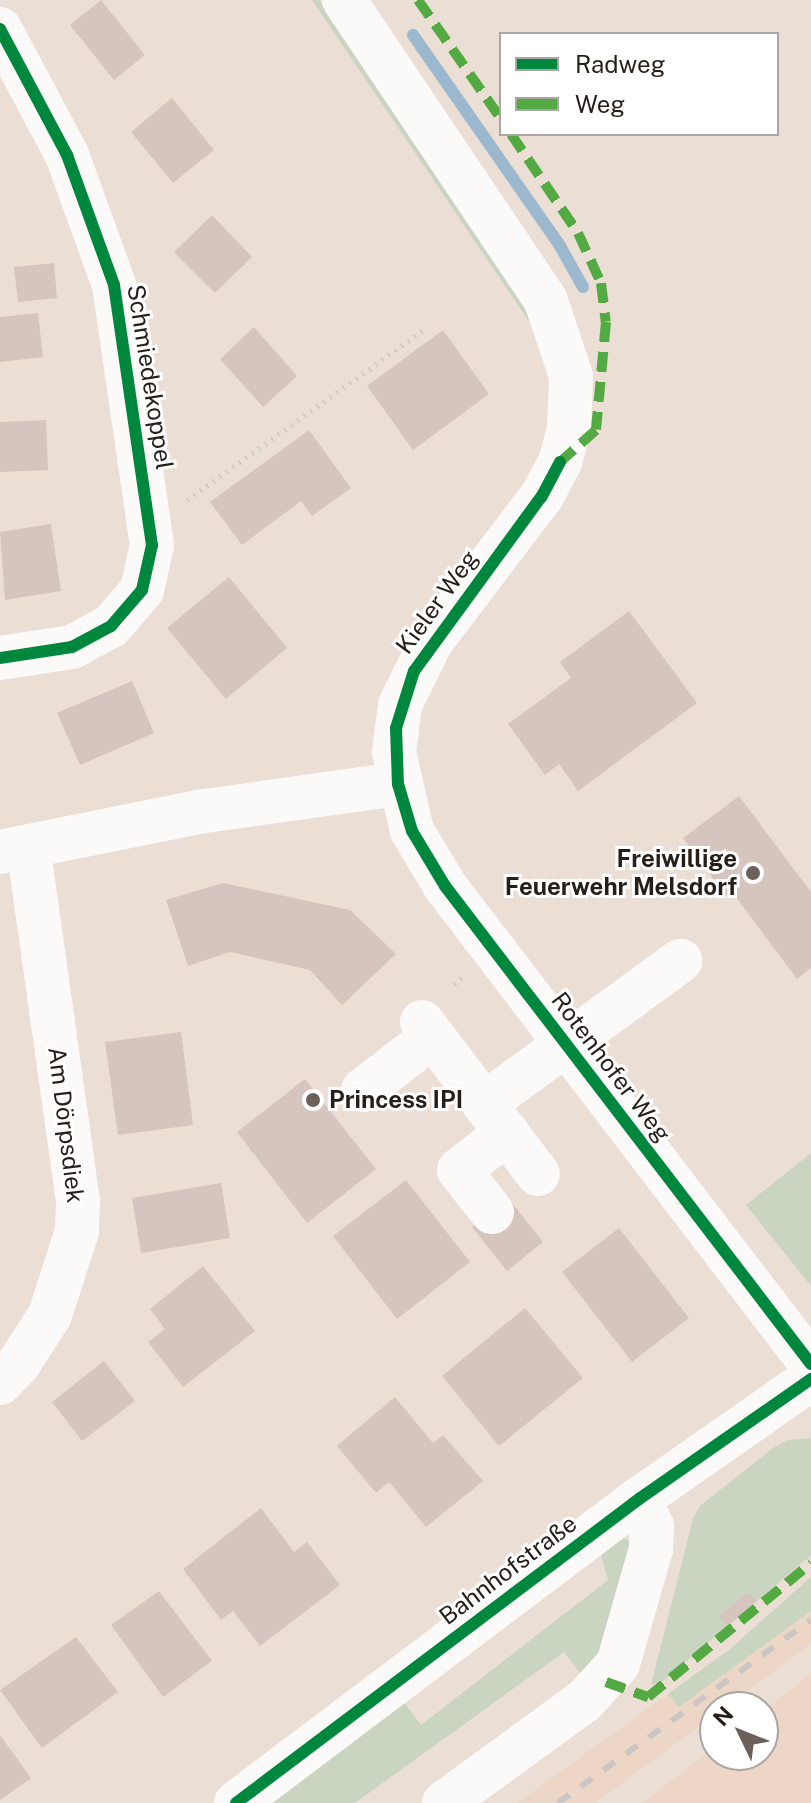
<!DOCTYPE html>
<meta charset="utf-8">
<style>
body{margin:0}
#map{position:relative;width:811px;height:1803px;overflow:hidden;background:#ebded5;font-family:"Public Sans",sans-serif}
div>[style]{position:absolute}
.built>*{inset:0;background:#eed6c7}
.green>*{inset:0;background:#c9d4c1}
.stream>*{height:12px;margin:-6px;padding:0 6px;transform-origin:6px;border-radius:6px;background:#9bb8ce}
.building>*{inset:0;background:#d6c5bf}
.path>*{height:5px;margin-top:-2.5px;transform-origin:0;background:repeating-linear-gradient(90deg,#d0ccca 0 2px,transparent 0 8px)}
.minor>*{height:44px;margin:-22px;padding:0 22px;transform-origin:22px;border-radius:22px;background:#fcfaf9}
.rail>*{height:6px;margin-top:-3px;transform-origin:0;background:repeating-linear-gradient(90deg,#cac6c3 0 14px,transparent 0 28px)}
.quiet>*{height:10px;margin-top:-5px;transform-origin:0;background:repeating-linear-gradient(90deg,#53aa42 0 20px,transparent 0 30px)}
.cycleway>*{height:12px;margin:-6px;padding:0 6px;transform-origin:6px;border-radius:6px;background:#00873e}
.dots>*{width:22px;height:22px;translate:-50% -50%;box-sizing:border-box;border:4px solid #fff;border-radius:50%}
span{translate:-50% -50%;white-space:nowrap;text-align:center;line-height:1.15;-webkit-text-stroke:6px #fff;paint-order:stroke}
.street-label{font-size:24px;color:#271e18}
.poi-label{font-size:24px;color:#271e18;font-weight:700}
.right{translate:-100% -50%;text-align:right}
.left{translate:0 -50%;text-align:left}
.legend{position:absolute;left:499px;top:32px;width:280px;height:104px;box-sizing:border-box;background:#fff;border:2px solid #a9a5a3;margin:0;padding:10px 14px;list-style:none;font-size:24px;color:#271e18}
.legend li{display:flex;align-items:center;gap:16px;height:40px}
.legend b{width:40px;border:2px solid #a9a5a3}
.north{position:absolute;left:699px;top:1691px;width:80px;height:80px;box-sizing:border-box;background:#fff;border:2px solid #a9a5a3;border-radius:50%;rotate:313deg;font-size:22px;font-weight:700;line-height:32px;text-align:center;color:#271e18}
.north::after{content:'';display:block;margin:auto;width:28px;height:36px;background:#6c615a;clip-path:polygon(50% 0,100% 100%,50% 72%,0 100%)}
</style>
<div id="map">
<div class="built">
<div style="clip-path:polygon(811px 1611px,811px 1644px,726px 1707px,715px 1707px,715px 1715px,595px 1803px,517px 1803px,668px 1694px,679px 1707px)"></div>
<div style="clip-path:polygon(811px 1674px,811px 1803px,642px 1803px,715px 1747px,715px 1755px,763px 1755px,763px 1711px)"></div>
</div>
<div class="green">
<div style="clip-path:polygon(312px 0,319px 0,520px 297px,532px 326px)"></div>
<div style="clip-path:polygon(811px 1153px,811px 1286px,746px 1205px)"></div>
<div style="clip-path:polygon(811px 1438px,811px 1555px,757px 1601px,748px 1592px,720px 1616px,728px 1626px,663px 1681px,651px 1685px,693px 1518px,701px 1505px,773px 1448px,788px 1440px)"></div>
<div style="clip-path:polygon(621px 1537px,631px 1542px,604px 1650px,582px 1675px,564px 1652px,355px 1803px,257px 1803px,400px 1697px,421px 1725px,608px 1580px,600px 1552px)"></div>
<div style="clip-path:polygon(811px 1577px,811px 1611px,679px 1707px,668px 1694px,730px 1649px)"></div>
</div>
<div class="stream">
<div style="left:413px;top:35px;width:257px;rotate:55.1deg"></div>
<div style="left:560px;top:246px;width:47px;rotate:60.7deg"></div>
</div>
<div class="building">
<div style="clip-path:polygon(101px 0,145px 55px,114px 80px,70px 25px)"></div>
<div style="clip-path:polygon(172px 98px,214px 150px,173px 183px,131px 132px)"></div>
<div style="clip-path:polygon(212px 215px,252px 257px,215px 293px,174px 252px)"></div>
<div style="clip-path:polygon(54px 263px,57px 298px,18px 302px,14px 267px)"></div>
<div style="clip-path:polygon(38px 313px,43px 357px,0 362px,0 317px)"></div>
<div style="clip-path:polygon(254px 327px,297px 376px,263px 407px,220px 359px)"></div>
<div style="clip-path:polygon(443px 330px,489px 394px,413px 450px,367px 386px)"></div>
<div style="clip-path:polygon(46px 420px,48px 470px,0 472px,0 422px)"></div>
<div style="clip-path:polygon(309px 430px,351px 488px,312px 516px,301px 501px,242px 545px,210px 502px)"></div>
<div style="clip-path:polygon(51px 524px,61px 591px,5px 600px,0 532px)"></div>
<div style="clip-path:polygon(229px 577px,287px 648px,226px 699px,167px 628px)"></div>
<div style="clip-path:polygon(629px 611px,697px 703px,578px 791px,559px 764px,545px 775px,508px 724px,571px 678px,560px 662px)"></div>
<div style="clip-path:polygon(132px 681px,154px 733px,80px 765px,57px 713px)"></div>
<div style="clip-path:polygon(739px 796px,811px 892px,811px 968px,797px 979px,732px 892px,726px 896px,683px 838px)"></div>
<div style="clip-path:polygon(223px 883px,350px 910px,396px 954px,342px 1005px,310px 970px,230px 952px,188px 966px,166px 900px)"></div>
<div style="clip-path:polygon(181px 1032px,193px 1125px,118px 1135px,105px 1042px)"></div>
<div style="clip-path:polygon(305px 1079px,376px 1169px,307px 1223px,237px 1132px)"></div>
<div style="clip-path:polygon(406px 1180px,470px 1262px,397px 1319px,333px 1236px)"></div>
<div style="clip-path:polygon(221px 1183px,230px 1238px,141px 1253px,132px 1198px)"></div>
<div style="clip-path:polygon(508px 1198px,543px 1242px,507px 1271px,472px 1227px)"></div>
<div style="clip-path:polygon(619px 1228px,689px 1318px,632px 1362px,562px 1272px)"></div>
<div style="clip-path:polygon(203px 1266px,255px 1331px,183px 1387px,148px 1342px,165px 1329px,150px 1309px)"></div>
<div style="clip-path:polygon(525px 1308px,583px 1378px,499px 1446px,442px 1376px)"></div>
<div style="clip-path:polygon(104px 1361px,135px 1401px,82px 1441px,52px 1402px)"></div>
<div style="clip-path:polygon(395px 1397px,433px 1443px,443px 1435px,483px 1481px,426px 1527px,389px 1482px,376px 1493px,337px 1446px)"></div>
<div style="clip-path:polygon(261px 1508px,294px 1552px,307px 1542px,340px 1585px,260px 1646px,233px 1611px,221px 1620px,183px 1569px)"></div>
<div style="clip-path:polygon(159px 1591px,212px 1661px,163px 1697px,111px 1625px)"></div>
<div style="clip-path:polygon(748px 1592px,757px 1601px,728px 1626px,719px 1616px)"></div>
<div style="clip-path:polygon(76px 1637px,118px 1692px,42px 1748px,0 1690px)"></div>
<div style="clip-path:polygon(0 1735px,31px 1778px,0 1800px)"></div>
</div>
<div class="path">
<div style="left:187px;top:500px;width:292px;rotate:-35.7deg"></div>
<div style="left:454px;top:984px;width:11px;rotate:-38deg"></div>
</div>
<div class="minor">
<div style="left:344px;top:0;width:362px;rotate:56.1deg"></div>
<div style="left:546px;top:301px;width:79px;rotate:71.6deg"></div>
<div style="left:571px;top:376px;width:53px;rotate:92.2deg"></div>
<div style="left:569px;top:429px;width:34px;rotate:105deg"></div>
<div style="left:560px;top:462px;width:40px;rotate:118deg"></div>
<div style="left:541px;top:497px;width:182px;rotate:127.2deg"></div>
<div style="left:431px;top:642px;width:70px;rotate:116.2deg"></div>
<div style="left:400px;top:705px;width:47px;rotate:97.3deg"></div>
<div style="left:394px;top:752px;width:81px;rotate:77.2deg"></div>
<div style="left:412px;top:831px;width:64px;rotate:59deg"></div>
<div style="left:445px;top:886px;width:602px;rotate:52.56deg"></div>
<div style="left:0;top:29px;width:143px;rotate:62deg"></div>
<div style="left:67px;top:155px;width:138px;rotate:70.1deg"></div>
<div style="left:114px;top:285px;width:263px;rotate:81.7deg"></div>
<div style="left:152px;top:545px;width:46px;rotate:102.5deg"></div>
<div style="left:142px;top:590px;width:48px;rotate:130.7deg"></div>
<div style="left:111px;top:626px;width:44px;rotate:151.7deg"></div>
<div style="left:72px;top:647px;width:73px;rotate:171.3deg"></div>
<div style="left:0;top:852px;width:202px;rotate:-11.4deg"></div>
<div style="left:198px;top:812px;width:202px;rotate:-8deg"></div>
<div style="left:422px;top:1022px;width:191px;rotate:52.7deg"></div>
<div style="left:363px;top:1090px;width:88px;rotate:-37.6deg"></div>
<div style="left:484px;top:1104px;width:243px;rotate:-36.1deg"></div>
<div style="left:492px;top:1212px;width:53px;rotate:-128.2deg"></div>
<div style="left:459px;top:1170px;width:61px;rotate:-37.6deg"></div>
<div style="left:0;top:1383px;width:28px;rotate:-46deg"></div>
<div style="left:19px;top:1363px;width:57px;rotate:-57.1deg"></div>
<div style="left:50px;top:1315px;width:88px;rotate:-72.2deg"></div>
<div style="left:77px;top:1231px;width:30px;rotate:-88deg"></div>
<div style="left:78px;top:1201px;width:358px;rotate:-98deg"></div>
<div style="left:236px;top:1803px;width:505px;rotate:-37.03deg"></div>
<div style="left:639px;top:1499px;width:210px;rotate:-34.9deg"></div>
<div style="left:444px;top:1803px;width:175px;rotate:-36.1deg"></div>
<div style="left:585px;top:1700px;width:49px;rotate:-47.5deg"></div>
<div style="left:618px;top:1664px;width:120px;rotate:-74deg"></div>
<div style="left:651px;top:1549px;width:23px;rotate:-88deg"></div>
<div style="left:652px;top:1526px;width:30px;rotate:-116deg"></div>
</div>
<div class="rail">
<div style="left:558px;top:1803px;width:312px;rotate:-35.9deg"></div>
</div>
<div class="quiet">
<div style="left:418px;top:0;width:145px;rotate:55.1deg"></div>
<div style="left:511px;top:134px;width:120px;rotate:55.9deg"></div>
<div style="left:578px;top:233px;width:55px;rotate:65.3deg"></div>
<div style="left:601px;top:283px;width:39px;rotate:83deg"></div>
<div style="left:606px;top:322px;width:108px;rotate:95.3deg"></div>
<div style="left:596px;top:430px;width:48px;rotate:138.4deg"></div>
<div style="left:606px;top:1682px;width:45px;rotate:19.7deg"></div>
<div style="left:648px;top:1697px;width:211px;rotate:-39.4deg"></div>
</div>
<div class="cycleway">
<div style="left:0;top:29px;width:143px;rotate:62deg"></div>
<div style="left:67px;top:155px;width:138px;rotate:70.1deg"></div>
<div style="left:114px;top:285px;width:263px;rotate:81.7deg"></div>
<div style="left:152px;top:545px;width:46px;rotate:102.5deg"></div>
<div style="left:142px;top:590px;width:48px;rotate:130.7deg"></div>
<div style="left:111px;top:626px;width:44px;rotate:151.7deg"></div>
<div style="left:72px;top:647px;width:73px;rotate:171.3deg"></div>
<div style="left:560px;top:462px;width:40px;rotate:118deg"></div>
<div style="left:541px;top:497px;width:215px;rotate:126.1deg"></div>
<div style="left:414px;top:671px;width:60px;rotate:107.5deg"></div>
<div style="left:396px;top:728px;width:56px;rotate:88deg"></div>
<div style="left:398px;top:784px;width:49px;rotate:73.4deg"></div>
<div style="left:412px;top:831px;width:64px;rotate:59deg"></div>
<div style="left:445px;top:886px;width:602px;rotate:52.56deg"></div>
<div style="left:236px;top:1803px;width:505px;rotate:-37.03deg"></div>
<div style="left:639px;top:1499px;width:210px;rotate:-34.9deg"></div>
</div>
<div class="dots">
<div style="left:753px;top:873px;background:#6c615a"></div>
<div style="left:313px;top:1100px;background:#6c615a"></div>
</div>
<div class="street-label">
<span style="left:150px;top:377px;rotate:81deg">Schmiedekoppel</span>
<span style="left:437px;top:602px;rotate:-54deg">Kieler Weg</span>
<span style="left:611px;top:1067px;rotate:53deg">Rotenhofer Weg</span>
<span style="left:66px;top:1125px;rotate:83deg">Am Dörpsdiek</span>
<span style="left:508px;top:1570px;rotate:-37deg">Bahnhofstraße</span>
</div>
<div class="poi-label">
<span class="right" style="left:737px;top:873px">Freiwillige<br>Feuerwehr Melsdorf</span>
<span class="left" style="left:329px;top:1100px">Princess IPI</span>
</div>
<ul class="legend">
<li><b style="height:10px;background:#00873e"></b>Radweg</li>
<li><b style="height:10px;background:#53aa42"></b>Weg</li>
</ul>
<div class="north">N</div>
</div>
